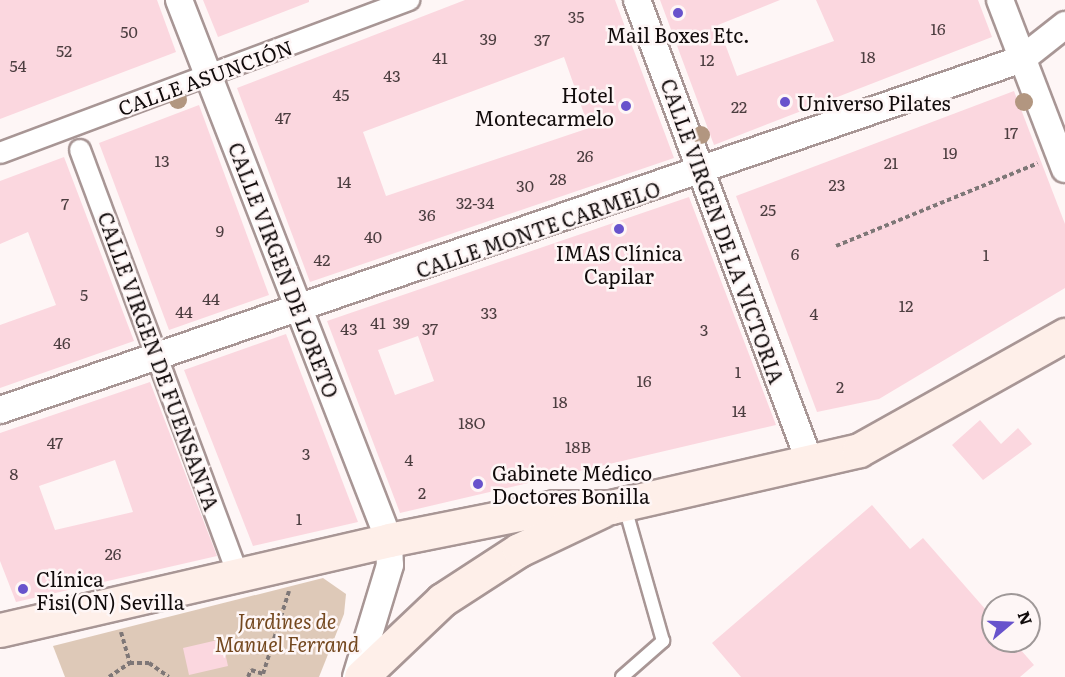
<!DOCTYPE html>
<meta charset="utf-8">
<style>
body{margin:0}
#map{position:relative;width:1065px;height:677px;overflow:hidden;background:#fef6f6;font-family:Literata,serif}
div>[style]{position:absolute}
.green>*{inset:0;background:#dec9b8}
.building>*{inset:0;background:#fbd7df}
.path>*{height:4px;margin-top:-2px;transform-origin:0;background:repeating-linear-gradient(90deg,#7e7777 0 4.5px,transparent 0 7.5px)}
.roads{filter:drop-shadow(2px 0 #a89695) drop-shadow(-2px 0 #a89695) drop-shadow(0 2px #a89695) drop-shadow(0 -2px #a89695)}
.service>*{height:12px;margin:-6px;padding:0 6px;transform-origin:6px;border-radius:6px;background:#fff}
.pedestrian>*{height:20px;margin:-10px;padding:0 10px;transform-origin:10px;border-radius:10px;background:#fff}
.minor>*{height:26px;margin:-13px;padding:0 13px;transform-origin:13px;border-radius:13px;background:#fff}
.secondary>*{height:33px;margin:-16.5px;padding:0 16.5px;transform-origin:16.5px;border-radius:16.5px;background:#feefe9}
.trees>*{width:18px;height:18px;margin:-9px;border-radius:50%;background:#b29680}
.dots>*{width:16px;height:16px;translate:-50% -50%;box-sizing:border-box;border:3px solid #fef6f6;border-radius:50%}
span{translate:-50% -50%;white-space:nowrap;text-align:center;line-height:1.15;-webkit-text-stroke:5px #fef6f6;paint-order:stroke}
.number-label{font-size:16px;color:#4c3e40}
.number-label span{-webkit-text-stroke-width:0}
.poi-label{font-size:20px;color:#110b0b}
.right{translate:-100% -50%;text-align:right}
.left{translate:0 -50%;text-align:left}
.street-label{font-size:20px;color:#110b0b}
.park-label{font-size:20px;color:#74481f;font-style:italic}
.north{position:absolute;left:981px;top:593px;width:60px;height:60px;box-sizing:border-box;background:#fef6f6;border:2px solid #9f9898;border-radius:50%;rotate:71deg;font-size:16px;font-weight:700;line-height:24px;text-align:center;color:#110b0b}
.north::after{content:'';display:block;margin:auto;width:21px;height:27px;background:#6853cc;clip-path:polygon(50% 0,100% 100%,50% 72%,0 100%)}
</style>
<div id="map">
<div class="green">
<div style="clip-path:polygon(323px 578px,346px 594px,344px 614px,319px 677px,65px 677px,53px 646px)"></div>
</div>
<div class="building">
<div style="clip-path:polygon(0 0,157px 0,176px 52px,0 119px)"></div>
<div style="clip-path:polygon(203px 0,309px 0,309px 2px,218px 37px)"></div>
<div style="clip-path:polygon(evenodd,465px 0,615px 0,674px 158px,310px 282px,237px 88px,465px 0,564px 57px,589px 128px,386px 196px,363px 132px,564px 57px)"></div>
<div style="clip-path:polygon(660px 0,780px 0,718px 25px,737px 76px,834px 41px,816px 0,978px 0,992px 37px,714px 145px)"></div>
<div style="clip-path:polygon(1014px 91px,1065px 224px,1065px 288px,879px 399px,817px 412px,736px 196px)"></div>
<div style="clip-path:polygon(199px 105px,269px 295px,169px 330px,99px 143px)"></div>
<div style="clip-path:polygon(64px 157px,134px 341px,0 388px,0 325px,56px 305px,28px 232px,0 244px,0 181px)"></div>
<div style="clip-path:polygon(evenodd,689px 197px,776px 425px,400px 513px,327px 321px,689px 197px,418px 336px,434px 381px,395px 395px,378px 350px,418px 336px)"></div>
<div style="clip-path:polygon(286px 334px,358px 522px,253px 546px,184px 370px)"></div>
<div style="clip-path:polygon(evenodd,150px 382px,217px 556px,16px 602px,0 561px,0 433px,150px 382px,115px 460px,133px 512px,55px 530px,39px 486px,115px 460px)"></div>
<div style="clip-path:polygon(980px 420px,1001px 444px,1018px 428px,1032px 444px,983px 480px,952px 445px)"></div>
<div style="clip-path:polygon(872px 505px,910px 549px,923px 538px,993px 618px,993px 641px,1013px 641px,1034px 665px,1020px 677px,741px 677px,712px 643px)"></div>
<div style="clip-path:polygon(222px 639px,228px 666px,189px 675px,183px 648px)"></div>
</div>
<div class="path">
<div style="left:836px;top:246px;width:218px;rotate:-22.3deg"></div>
<div style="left:121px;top:632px;width:32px;rotate:74deg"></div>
<div style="left:109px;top:677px;width:25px;rotate:-34deg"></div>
<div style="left:130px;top:663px;width:19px"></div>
<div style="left:149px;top:663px;width:24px;rotate:35deg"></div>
<div style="left:248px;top:677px;width:8px;rotate:-67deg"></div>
<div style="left:251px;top:670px;width:13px;rotate:18deg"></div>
<div style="left:263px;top:674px;width:87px;rotate:-72.6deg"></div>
</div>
<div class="roads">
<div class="service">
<div style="left:622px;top:677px;width:55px;rotate:-41.3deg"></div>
<div style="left:663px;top:641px;width:142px;rotate:-105.9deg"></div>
</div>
<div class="pedestrian">
<div style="left:80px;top:150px;width:451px;rotate:69.6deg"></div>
<div style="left:0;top:153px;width:437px;rotate:-20.5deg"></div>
</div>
<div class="minor">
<div style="left:179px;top:0;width:579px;rotate:68.75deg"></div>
<div style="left:389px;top:540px;width:25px;rotate:88deg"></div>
<div style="left:390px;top:565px;width:117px;rotate:106.9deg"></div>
<div style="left:637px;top:0;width:492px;rotate:69.5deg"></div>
<div style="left:1000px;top:0;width:181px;rotate:69deg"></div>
<div style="left:0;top:410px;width:1081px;rotate:-18.95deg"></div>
<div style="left:1022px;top:59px;width:55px;rotate:-38.3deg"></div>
</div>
<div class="secondary">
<div style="left:0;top:630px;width:399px;rotate:-13deg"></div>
<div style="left:389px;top:540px;width:168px;rotate:-11.3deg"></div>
<div style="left:554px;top:507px;width:57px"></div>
<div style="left:611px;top:507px;width:254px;rotate:-12.9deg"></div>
<div style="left:859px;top:450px;width:236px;rotate:-29.2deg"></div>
<div style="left:361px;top:677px;width:112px;rotate:-43.5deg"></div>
<div style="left:442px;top:600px;width:92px;rotate:-33deg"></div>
<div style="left:519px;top:550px;width:91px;rotate:-25.4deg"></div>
</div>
</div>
<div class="trees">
<div style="left:178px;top:100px"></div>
<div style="left:1024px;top:102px"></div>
<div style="left:701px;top:135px"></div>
</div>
<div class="dots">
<div style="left:678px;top:13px;background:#6853cc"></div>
<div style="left:785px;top:102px;background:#6853cc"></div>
<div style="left:626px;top:106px;background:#6853cc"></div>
<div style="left:619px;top:229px;background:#6853cc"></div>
<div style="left:478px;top:484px;background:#6853cc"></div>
<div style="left:23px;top:589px;background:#6853cc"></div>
</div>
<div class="number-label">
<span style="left:576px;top:16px">35</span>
<span style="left:938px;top:28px">16</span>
<span style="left:129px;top:31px">50</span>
<span style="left:488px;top:38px">39</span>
<span style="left:542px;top:39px">37</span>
<span style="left:64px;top:50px">52</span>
<span style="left:868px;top:56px">18</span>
<span style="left:440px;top:57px">41</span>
<span style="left:707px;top:59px">12</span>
<span style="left:18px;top:65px">54</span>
<span style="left:392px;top:75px">43</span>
<span style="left:341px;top:94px">45</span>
<span style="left:739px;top:106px">22</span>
<span style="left:283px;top:117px">47</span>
<span style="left:1011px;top:132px">17</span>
<span style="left:950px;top:152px">19</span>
<span style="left:585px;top:155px">26</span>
<span style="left:162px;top:160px">13</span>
<span style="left:891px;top:162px">21</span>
<span style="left:558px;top:178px">28</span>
<span style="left:344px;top:181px">14</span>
<span style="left:837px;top:184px">23</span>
<span style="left:525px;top:185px">30</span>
<span style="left:475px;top:202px">32-34</span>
<span style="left:65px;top:203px">7</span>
<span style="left:768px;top:209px">25</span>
<span style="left:427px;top:214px">36</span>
<span style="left:220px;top:230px">9</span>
<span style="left:373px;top:236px">40</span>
<span style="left:795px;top:253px">6</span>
<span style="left:986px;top:254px">1</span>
<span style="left:322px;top:259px">42</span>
<span style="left:84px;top:294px">5</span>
<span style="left:211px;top:298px">44</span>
<span style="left:906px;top:305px">12</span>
<span style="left:184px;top:311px">44</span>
<span style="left:489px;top:312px">33</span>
<span style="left:814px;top:313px">4</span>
<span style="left:378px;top:322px">41</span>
<span style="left:401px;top:322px">39</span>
<span style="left:349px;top:328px">43</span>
<span style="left:430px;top:328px">37</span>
<span style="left:704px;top:329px">3</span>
<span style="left:62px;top:342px">46</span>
<span style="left:738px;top:371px">1</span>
<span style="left:644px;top:380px">16</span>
<span style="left:840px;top:386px">2</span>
<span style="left:560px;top:401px">18</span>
<span style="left:739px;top:410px">14</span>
<span style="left:472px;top:422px">18O</span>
<span style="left:55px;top:442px">47</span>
<span style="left:578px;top:446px">18B</span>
<span style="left:306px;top:453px">3</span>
<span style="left:409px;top:459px">4</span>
<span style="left:14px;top:473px">8</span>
<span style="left:422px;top:492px">2</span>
<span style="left:299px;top:518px">1</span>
<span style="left:113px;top:553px">26</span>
</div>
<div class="poi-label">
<span style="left:678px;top:34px">Mail Boxes Etc.</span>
<span class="right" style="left:614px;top:106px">Hotel<br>Montecarmelo</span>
<span class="left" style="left:797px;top:102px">Universo Pilates</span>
<span style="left:619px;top:264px">IMAS Clínica<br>Capilar</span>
<span class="left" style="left:492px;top:484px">Gabinete Médico<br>Doctores Bonilla</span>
<span class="left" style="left:36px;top:590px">Clínica<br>Fisi(ON) Sevilla</span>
</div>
<div class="street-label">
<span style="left:205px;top:77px;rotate:-20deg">CALLE ASUNCIÓN</span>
<span style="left:538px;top:229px;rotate:-19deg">CALLE MONTE CARMELO</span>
<span style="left:723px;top:231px;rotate:70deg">CALLE VIRGEN DE LA VICTORIA</span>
<span style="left:284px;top:270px;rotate:69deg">CALLE VIRGEN DE LORETO</span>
<span style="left:159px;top:361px;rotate:70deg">CALLE VIRGEN DE FUENSANTA</span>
</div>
<div class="park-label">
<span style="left:287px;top:632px">Jardines de<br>Manuel Ferrand</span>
</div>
<div class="north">N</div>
</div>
